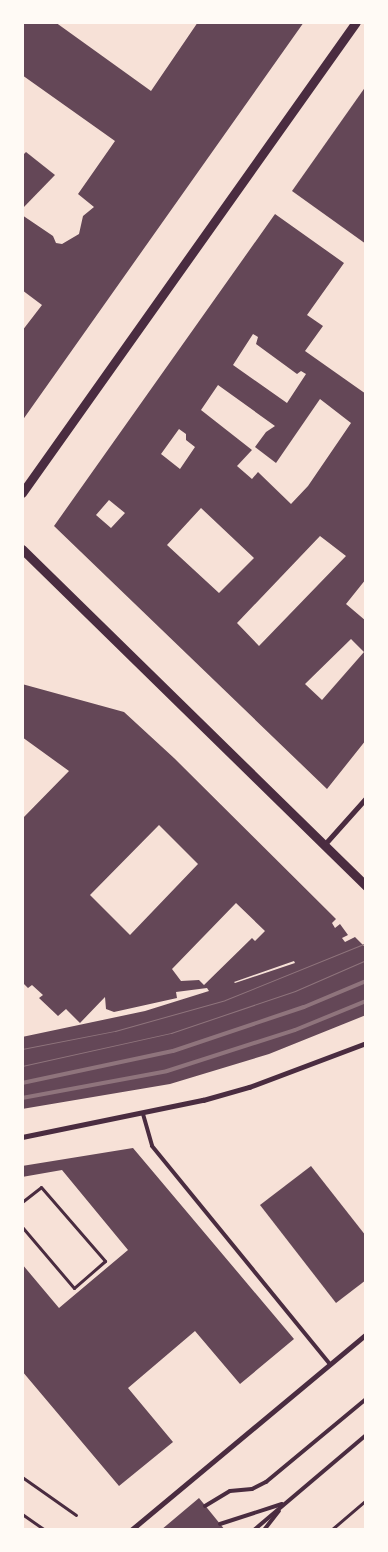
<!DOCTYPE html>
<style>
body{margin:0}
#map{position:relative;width:388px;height:1552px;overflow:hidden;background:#f7e1d7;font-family:Manrope,sans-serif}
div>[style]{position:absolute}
.building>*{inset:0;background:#644757}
.path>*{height:3px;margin:-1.5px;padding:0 1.5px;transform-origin:1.5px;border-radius:1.5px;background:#4a2c40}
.service>*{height:4px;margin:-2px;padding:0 2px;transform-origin:2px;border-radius:2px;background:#4a2c40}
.minor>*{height:5px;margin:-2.5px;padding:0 2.5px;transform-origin:2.5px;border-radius:2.5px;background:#4a2c40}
.tertiary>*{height:9px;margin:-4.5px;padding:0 4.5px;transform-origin:4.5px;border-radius:4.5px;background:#4a2c40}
.tram>*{height:1px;margin:-0.5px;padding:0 0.5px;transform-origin:0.5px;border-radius:0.5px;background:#8f747c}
.rail>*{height:4px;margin:-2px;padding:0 2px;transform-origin:2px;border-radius:2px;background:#8f747c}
span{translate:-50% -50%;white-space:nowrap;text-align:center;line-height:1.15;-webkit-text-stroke:4px #fffaf5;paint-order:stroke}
.frame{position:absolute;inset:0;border:24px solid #fffaf5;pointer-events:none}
</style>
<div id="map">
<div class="building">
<div style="clip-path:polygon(22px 22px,55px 22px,151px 91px,198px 22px,304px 22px,22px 421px,22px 331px,42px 305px,22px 290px,22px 215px,53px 236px,56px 243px,62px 244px,79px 234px,83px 216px,94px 207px,78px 194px,115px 141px,22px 75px)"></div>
<div style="clip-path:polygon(366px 86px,366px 244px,292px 191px)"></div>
<div style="clip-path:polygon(26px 152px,55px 175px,22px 209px,22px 156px)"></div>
<div style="clip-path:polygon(evenodd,275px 214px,344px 263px,307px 315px,323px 326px,305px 351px,366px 394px,366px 579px,346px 604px,366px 621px,366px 740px,327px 789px,54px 526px,275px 214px,253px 334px,258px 337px,256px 344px,297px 374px,301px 371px,306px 374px,287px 403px,233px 365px,253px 334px,275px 214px,218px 385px,275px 426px,266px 432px,255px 447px,276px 463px,320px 399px,351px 423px,308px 486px,291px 504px,258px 472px,252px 479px,237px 466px,252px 450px,201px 410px,218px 385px,275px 214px,179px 429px,186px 434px,186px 440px,195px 447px,180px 469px,161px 454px,179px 429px,275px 214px,109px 500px,125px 513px,111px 528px,96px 515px,109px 500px,275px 214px,201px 508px,254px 558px,219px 593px,167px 545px,201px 508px,275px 214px,320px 536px,346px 556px,259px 646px,237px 623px,320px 536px,275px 214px,351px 639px,364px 652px,322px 700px,305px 684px,351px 639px)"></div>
<div style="clip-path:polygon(evenodd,22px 684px,124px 712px,174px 758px,336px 919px,332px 923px,335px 928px,340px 924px,348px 935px,342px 938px,345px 942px,355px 937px,366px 948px,366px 1015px,269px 1054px,170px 1084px,22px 1109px,22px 1037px,145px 1011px,209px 991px,207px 988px,176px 992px,177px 998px,114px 1012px,106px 1009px,105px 997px,80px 1023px,66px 1009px,58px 1016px,39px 998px,43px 995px,32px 985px,28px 988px,22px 982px,22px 819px,69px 771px,22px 737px,22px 684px,159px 825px,198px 864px,130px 935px,90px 895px,159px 825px,22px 684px,236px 903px,265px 931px,255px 941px,252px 938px,204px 985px,199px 980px,181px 981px,172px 969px,236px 903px,22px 684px,294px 961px,295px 963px,235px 983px,234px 982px,294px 961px)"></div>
<div style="clip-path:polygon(133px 1148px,294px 1339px,240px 1384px,195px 1331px,128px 1388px,173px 1442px,119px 1486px,22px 1371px,22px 1264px,59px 1308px,128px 1250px,62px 1170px,22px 1177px,22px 1166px)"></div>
<div style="clip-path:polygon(311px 1166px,366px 1236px,366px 1280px,336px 1303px,260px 1205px)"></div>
<div style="clip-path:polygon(199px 1498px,225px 1530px,161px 1530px)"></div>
</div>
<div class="path">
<div style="left:22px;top:1202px;width:24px;rotate:-38deg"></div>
<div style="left:41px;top:1187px;width:98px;rotate:49.1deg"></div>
<div style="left:105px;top:1261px;width:41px;rotate:138.9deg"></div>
<div style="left:74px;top:1288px;width:80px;rotate:-130.4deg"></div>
<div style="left:22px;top:1477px;width:66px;rotate:35.1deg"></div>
<div style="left:22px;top:1514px;width:28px;rotate:35deg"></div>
<div style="left:331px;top:1530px;width:46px;rotate:-40.6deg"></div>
</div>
<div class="service">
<div style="left:143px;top:1114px;width:33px;rotate:74deg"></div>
<div style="left:152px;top:1146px;width:281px;rotate:50.8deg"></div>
<div style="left:205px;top:1506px;width:29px;rotate:-31deg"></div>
<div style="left:230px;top:1491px;width:22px;rotate:-5deg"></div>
<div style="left:252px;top:1489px;width:16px;rotate:-27deg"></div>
<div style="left:266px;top:1482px;width:130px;rotate:-39.7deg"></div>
<div style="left:220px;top:1524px;width:65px;rotate:-17.9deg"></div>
<div style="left:254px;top:1530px;width:147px;rotate:-40.3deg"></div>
<div style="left:264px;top:1530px;width:24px;rotate:-52deg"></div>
</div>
<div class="minor">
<div style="left:324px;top:845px;width:63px;rotate:-48.2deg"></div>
<div style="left:22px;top:1137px;width:185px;rotate:-11.6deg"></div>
<div style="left:203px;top:1100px;width:48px;rotate:-15.8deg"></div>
<div style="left:249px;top:1087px;width:125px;rotate:-20.6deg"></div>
<div style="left:131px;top:1530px;width:306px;rotate:-39.8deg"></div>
</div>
<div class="tertiary">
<div style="left:22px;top:493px;width:577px;rotate:-54.66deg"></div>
<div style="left:22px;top:549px;width:482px;rotate:44.4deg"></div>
</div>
<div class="tram">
<div style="left:22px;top:1049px;width:95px;rotate:-11deg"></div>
<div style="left:115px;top:1031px;width:114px;rotate:-15.7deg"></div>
<div style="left:225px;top:1000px;width:152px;rotate:-22deg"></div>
<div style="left:22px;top:1066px;width:153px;rotate:-12.5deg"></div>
<div style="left:171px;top:1033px;width:131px;rotate:-18.7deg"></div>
<div style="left:295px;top:991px;width:77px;rotate:-23.6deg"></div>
</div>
<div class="rail">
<div style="left:22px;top:1083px;width:154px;rotate:-12deg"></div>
<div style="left:173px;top:1051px;width:138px;rotate:-18.6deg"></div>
<div style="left:304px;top:1007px;width:67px;rotate:-22.8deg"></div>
<div style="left:22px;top:1098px;width:147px;rotate:-10.5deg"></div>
<div style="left:167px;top:1071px;width:134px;rotate:-17.8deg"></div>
<div style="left:295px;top:1030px;width:77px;rotate:-22.2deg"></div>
</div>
<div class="frame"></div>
</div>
